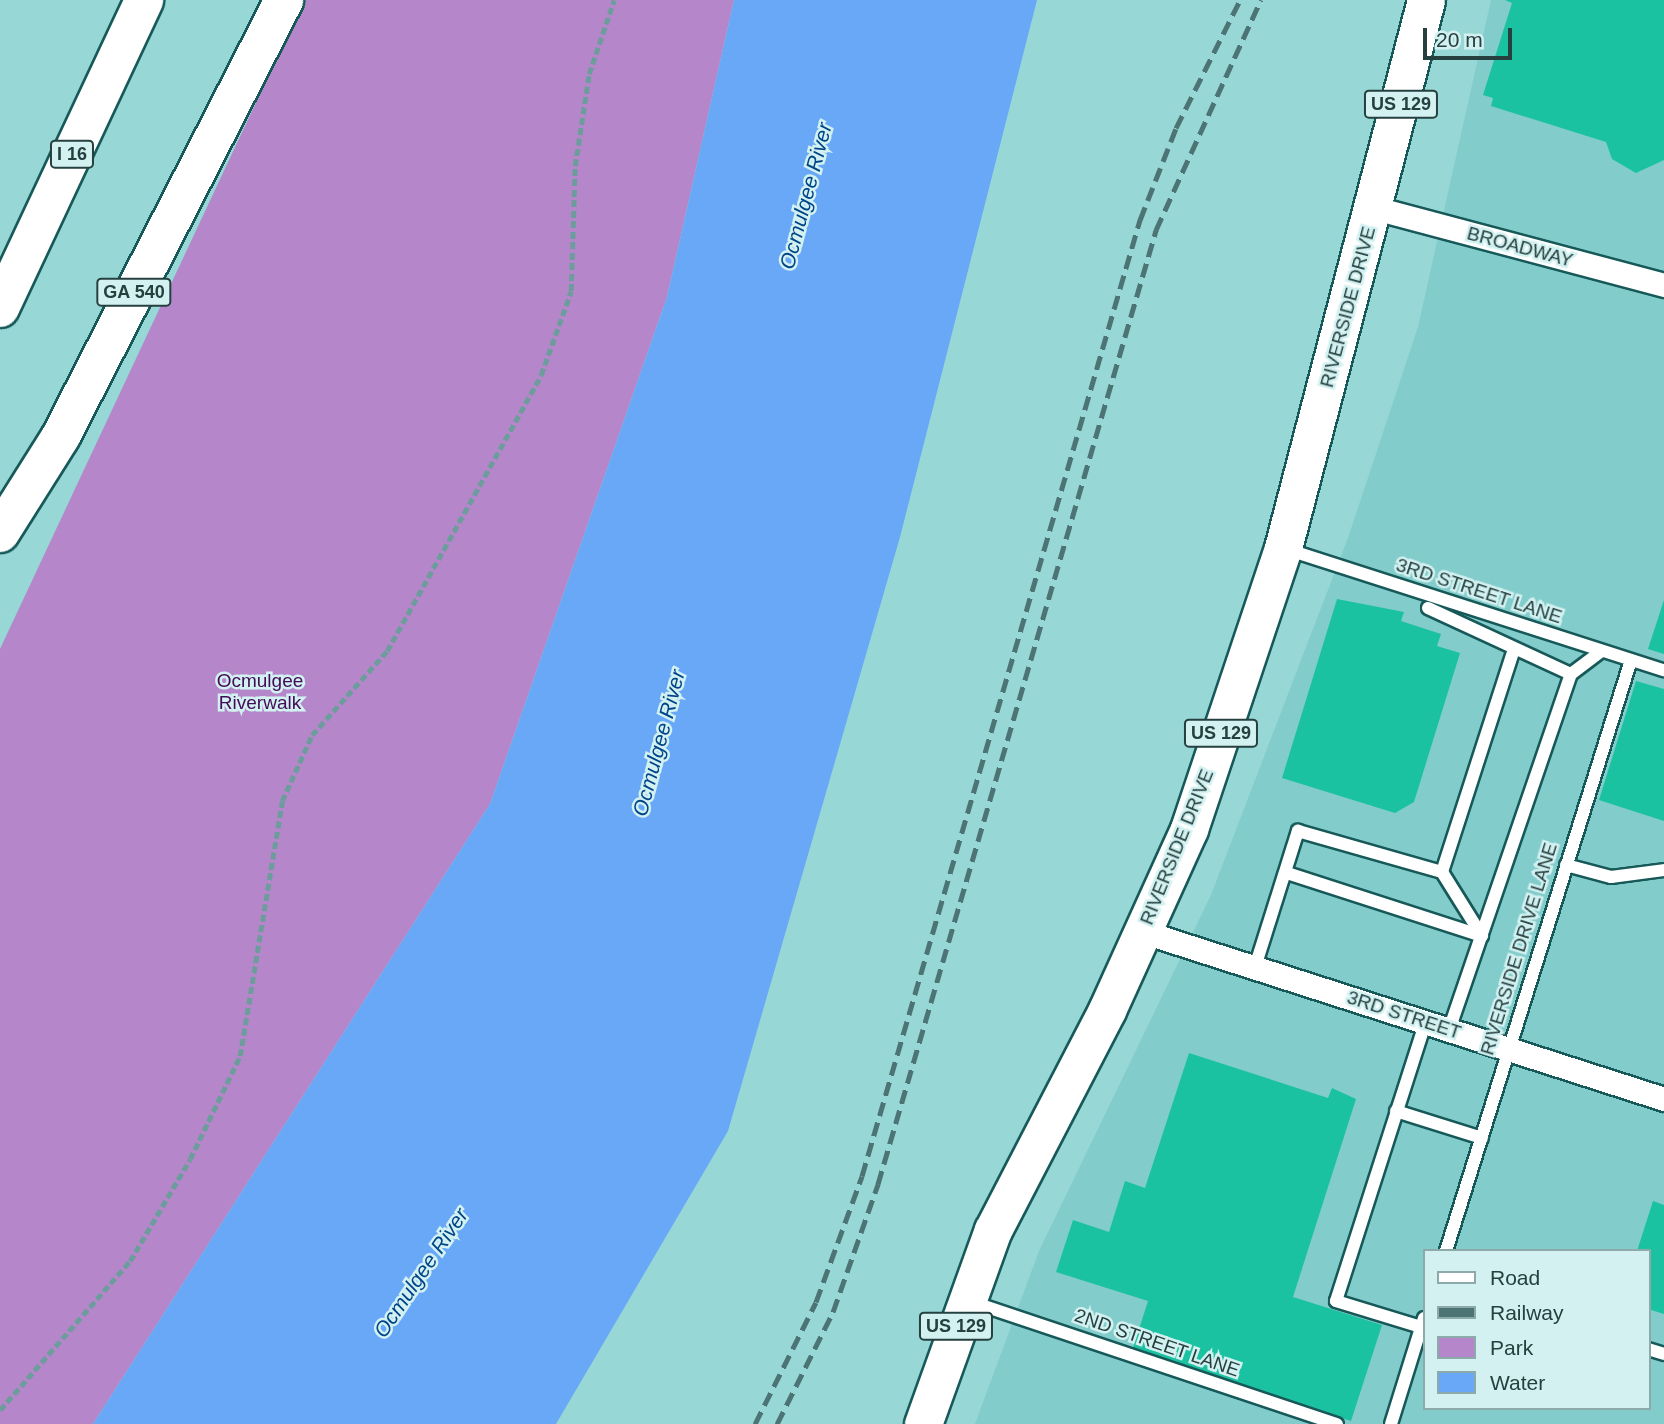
<!DOCTYPE html>
<style>
body{margin:0}
#map{position:relative;width:1664px;height:1424px;overflow:hidden;background:#97d7d5;font-family:Arial,sans-serif}
div>[style]{position:absolute}
.built>*{inset:0;background:#82cccb}
.green>*{inset:0;background:#b586ca}
.water>*{inset:0;background:#68a8f7}
.building>*{inset:0;background:#1bc2a1}
.path>*{height:4.5px;margin-top:-2.25px;transform-origin:0;background:repeating-linear-gradient(90deg,#6c9d9c 0 7px,transparent 0 10.5px)}
.roads{filter:drop-shadow(2px 0 #175959) drop-shadow(-2px 0 #175959) drop-shadow(0 2px #175959) drop-shadow(0 -2px #175959)}
.service>*{height:12px;margin:-6px;padding:0 6px;transform-origin:6px;border-radius:6px;background:#fff}
.minor>*{height:23px;margin:-11.5px;padding:0 11.5px;transform-origin:11.5px;border-radius:11.5px;background:#fff}
.primary>*{height:37px;margin:-18.5px;padding:0 18.5px;transform-origin:18.5px;border-radius:18.5px;background:#fff}
.motorway>*{height:38px;margin:-19px;padding:0 19px;transform-origin:19px;border-radius:19px;background:#fff}
.rail>*{height:5px;margin-top:-2.5px;transform-origin:0;background:repeating-linear-gradient(90deg,#4d7474 0 14px,transparent 0 21px)}
span{translate:-50% -50%;white-space:nowrap;text-align:center;line-height:1.15;-webkit-text-stroke:5px #d2f1f0;paint-order:stroke}
.shield-label span{padding:2px 5px;background:#d2f1f0;border:2px solid;border-radius:5px;-webkit-text-stroke-width:0}
.shield-label{font-size:18px;color:#264040;font-weight:700}
.street-label{font-size:19px;color:#264040}
.park-label{font-size:19px;color:#440b58}
.water-label{font-size:21px;color:#00458a;font-style:italic}
.legend{position:absolute;left:1423px;top:1249px;width:228px;height:161px;box-sizing:border-box;background:#d2f1f0;border:2px solid #8daaaa;margin:0;padding:9px 12px;list-style:none;font-size:21px;color:#264040}
.legend li{display:flex;align-items:center;gap:14px;height:35px}
.legend b{width:35px;border:2px solid #8daaaa}
.scale{position:absolute;left:1423px;top:28px;width:89px;height:32px;box-sizing:border-box;border:4px solid #264040;border-top:0;padding-left:9px;font-size:21px;line-height:24px;white-space:nowrap;color:#264040;-webkit-text-stroke:5px #d2f1f0;paint-order:stroke}
</style>
<div id="map">
<div class="built">
<div style="clip-path:polygon(evenodd,1491px 0,1664px 0,1664px 1424px,975px 1424px,1039px 1251px,1211px 895px,1349px 535px,1418px 327px,1491px 0,1424px 1251px,1648px 1251px,1648px 1408px,1424px 1408px,1424px 1251px)"></div>
</div>
<div class="green">
<div style="clip-path:polygon(304px 0,734px 0,667px 297px,490px 804px,93px 1424px,0 1424px,0 649px)"></div>
</div>
<div class="water">
<div style="clip-path:polygon(734px 0,1037px 0,900px 537px,728px 1131px,556px 1424px,93px 1424px,490px 804px,667px 297px)"></div>
</div>
<div class="building">
<div style="clip-path:polygon(1505px 0,1664px 0,1664px 160px,1636px 173px,1612px 159px,1606px 142px,1491px 106px,1493px 98px,1483px 95px,1512px 3px)"></div>
<div style="clip-path:polygon(1337px 599px,1404px 612px,1401px 621px,1441px 634px,1437px 646px,1460px 653px,1414px 802px,1395px 813px,1282px 778px)"></div>
<div style="clip-path:polygon(1664px 600px,1664px 654px,1648px 649px)"></div>
<div style="clip-path:polygon(1636px 681px,1664px 689px,1664px 821px,1599px 800px)"></div>
<div style="clip-path:polygon(1189px 1053px,1328px 1098px,1332px 1088px,1356px 1099px,1293px 1297px,1382px 1325px,1351px 1421px,1132px 1351px,1148px 1301px,1056px 1272px,1073px 1220px,1109px 1232px,1125px 1181px,1145px 1188px)"></div>
<div style="clip-path:polygon(1653px 1201px,1664px 1205px,1664px 1314px,1648px 1309px,1648px 1251px,1637px 1251px)"></div>
</div>
<div class="path">
<div style="left:0;top:1410px;width:198px;rotate:-48.9deg"></div>
<div style="left:130px;top:1261px;width:118px;rotate:-59.5deg"></div>
<div style="left:190px;top:1159px;width:114px;rotate:-64.1deg"></div>
<div style="left:240px;top:1056px;width:258px;rotate:-80.6deg"></div>
<div style="left:282px;top:801px;width:72px;rotate:-65.6deg"></div>
<div style="left:312px;top:735px;width:113px;rotate:-48.2deg"></div>
<div style="left:387px;top:651px;width:316px;rotate:-60.8deg"></div>
<div style="left:541px;top:375px;width:89px;rotate:-70.3deg"></div>
<div style="left:571px;top:291px;width:125px;rotate:-88.2deg"></div>
<div style="left:575px;top:166px;width:93px;rotate:-81.3deg"></div>
<div style="left:589px;top:74px;width:78px;rotate:-71.3deg"></div>
</div>
<div class="roads">
<div class="service">
<div style="left:1286px;top:549px;width:397px;rotate:17.8deg"></div>
<div style="left:1428px;top:608px;width:157px;rotate:24.8deg"></div>
<div style="left:1566px;top:865px;width:47px;rotate:14.9deg"></div>
<div style="left:1611px;top:877px;width:53px;rotate:-7.5deg"></div>
<div style="left:1442px;top:872px;width:75px;rotate:58deg"></div>
<div style="left:1287px;top:873px;width:205px;rotate:17.9deg"></div>
<div style="left:1255px;top:967px;width:143px;rotate:-72.5deg"></div>
<div style="left:1298px;top:831px;width:150px;rotate:15.9deg"></div>
<div style="left:1442px;top:872px;width:231px;rotate:-72.1deg"></div>
<div style="left:1449px;top:1030px;width:376px;rotate:-71.1deg"></div>
<div style="left:1571px;top:674px;width:38px;rotate:-37deg"></div>
<div style="left:1396px;top:1111px;width:90px;rotate:17.4deg"></div>
<div style="left:1446px;top:1251px;width:619px;rotate:-72.62deg"></div>
<div style="left:969px;top:1301px;width:388px;rotate:18.5deg"></div>
<div style="left:1421px;top:1327px;width:89px;rotate:-163deg"></div>
<div style="left:1336px;top:1301px;width:292px;rotate:-72.2deg"></div>
<div style="left:1648px;top:1349px;width:17px;rotate:17deg"></div>
<div style="left:1391px;top:1424px;width:111px;rotate:-72.7deg"></div>
</div>
<div class="minor">
<div style="left:1375px;top:208px;width:299px;rotate:14.9deg"></div>
<div style="left:1144px;top:932px;width:546px;rotate:17.8deg"></div>
</div>
<div class="primary">
<div style="left:923px;top:1424px;width:206px;rotate:-70.2deg"></div>
<div style="left:993px;top:1230px;width:248px;rotate:-62.6deg"></div>
<div style="left:1107px;top:1010px;width:199px;rotate:-65.6deg"></div>
<div style="left:1189px;top:829px;width:296px;rotate:-71.5deg"></div>
<div style="left:1283px;top:548px;width:566px;rotate:-75.37deg"></div>
</div>
<div class="motorway">
<div style="left:0;top:308px;width:340px;rotate:-64.9deg"></div>
<div style="left:0;top:533px;width:115px;rotate:-57.8deg"></div>
<div style="left:61px;top:436px;width:490px;rotate:-62.9deg"></div>
</div>
</div>
<div class="rail">
<div style="left:755px;top:1424px;width:136px;rotate:-63.4deg"></div>
<div style="left:816px;top:1302px;width:134px;rotate:-69.9deg"></div>
<div style="left:862px;top:1176px;width:996px;rotate:-73.79deg"></div>
<div style="left:1140px;top:220px;width:99px;rotate:-68.6deg"></div>
<div style="left:1176px;top:128px;width:143px;rotate:-63.4deg"></div>
<div style="left:777px;top:1424px;width:125px;rotate:-63.4deg"></div>
<div style="left:833px;top:1312px;width:136px;rotate:-70.6deg"></div>
<div style="left:878px;top:1184px;width:994px;rotate:-73.75deg"></div>
<div style="left:1156px;top:230px;width:253px;rotate:-65.5deg"></div>
</div>
<div class="shield-label">
<span style="left:1401px;top:104px">US 129</span>
<span style="left:72px;top:154px">I 16</span>
<span style="left:134px;top:292px">GA 540</span>
<span style="left:1221px;top:733px">US 129</span>
<span style="left:956px;top:1326px">US 129</span>
</div>
<div class="street-label">
<span style="left:1520px;top:247px;rotate:15deg">BROADWAY</span>
<span style="left:1348px;top:307px;rotate:-75deg">RIVERSIDE DRIVE</span>
<span style="left:1479px;top:591px;rotate:18deg">3RD STREET LANE</span>
<span style="left:1177px;top:847px;rotate:-68deg">RIVERSIDE DRIVE</span>
<span style="left:1519px;top:949px;rotate:-73deg">RIVERSIDE DRIVE LANE</span>
<span style="left:1404px;top:1015px;rotate:18deg">3RD STREET</span>
<span style="left:1157px;top:1343px;rotate:19deg">2ND STREET LANE</span>
</div>
<div class="park-label">
<span style="left:260px;top:692px">Ocmulgee<br>Riverwalk</span>
</div>
<div class="water-label">
<span style="left:806px;top:196px;rotate:-75deg">Ocmulgee River</span>
<span style="left:659px;top:743px;rotate:-75deg">Ocmulgee River</span>
<span style="left:421px;top:1273px;rotate:-56deg">Ocmulgee River</span>
</div>
<ul class="legend">
<li><b style="height:9px;background:#fff"></b>Road</li>
<li><b style="height:9px;background:#4d7474"></b>Railway</li>
<li><b style="height:19px;background:#b586ca"></b>Park</li>
<li><b style="height:19px;background:#68a8f7"></b>Water</li>
</ul>
<div class="scale">20 m</div>
</div>
